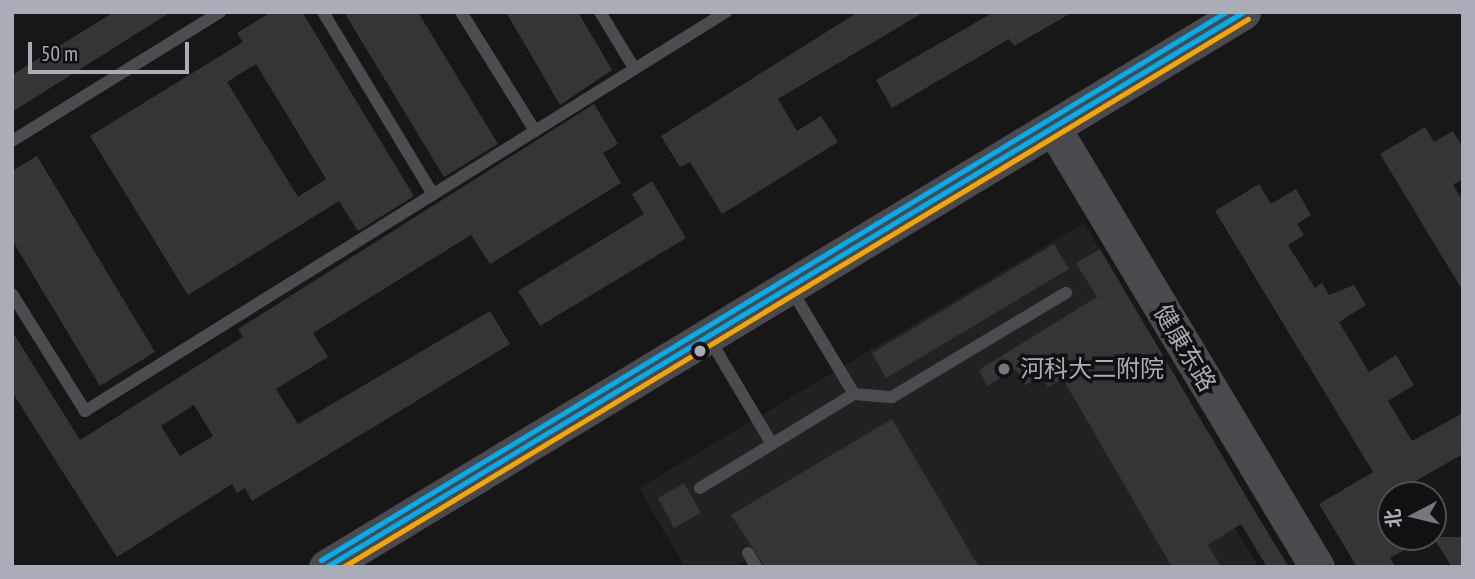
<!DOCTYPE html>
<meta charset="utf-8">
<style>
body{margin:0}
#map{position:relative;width:1475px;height:579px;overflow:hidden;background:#171717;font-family:"PT Sans Narrow","Noto Sans SC",sans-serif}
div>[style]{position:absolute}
.built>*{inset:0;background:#212123}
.building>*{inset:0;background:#353536}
.lane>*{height:12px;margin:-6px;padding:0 6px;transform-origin:6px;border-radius:6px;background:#4b4c50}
.secondary>*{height:35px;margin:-17.5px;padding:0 17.5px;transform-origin:17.5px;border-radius:17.5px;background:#4a4a4e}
.bus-1>*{height:5px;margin:-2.5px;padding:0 2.5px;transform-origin:2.5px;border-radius:2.5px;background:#00aeef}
.bus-2>*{height:5px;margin:-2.5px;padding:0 2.5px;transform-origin:2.5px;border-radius:2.5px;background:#f7a600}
.bus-3>*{height:5px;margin:-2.5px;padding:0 2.5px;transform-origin:2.5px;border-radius:2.5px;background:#00aeef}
.dots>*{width:19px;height:19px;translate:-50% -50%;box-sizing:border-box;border:4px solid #111113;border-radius:50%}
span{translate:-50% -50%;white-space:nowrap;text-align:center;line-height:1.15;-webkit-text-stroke:7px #111113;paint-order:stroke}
.street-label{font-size:24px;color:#a8adb8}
.poi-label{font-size:24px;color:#a8adb8}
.left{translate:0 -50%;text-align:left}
.frame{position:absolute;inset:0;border:14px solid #a8adb8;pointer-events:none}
.north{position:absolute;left:1377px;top:481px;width:70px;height:70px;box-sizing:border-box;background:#111113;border:2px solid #4d4f55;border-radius:50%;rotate:263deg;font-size:19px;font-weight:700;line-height:28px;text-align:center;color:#a8adb8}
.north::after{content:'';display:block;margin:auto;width:24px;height:32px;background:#757880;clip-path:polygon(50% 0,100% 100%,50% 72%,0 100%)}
.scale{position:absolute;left:28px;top:42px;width:161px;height:32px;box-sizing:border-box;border:4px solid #a8adb8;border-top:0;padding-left:9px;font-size:21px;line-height:24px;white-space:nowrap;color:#a8adb8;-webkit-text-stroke:5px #111113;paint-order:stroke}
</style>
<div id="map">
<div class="built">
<div style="clip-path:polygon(1084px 223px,1257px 515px,1235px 528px,1258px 567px,750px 567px,745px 560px,734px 567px,685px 567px,639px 488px)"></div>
</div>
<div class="building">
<div style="clip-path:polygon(114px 12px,171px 12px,12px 112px,12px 75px)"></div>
<div style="clip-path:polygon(evenodd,271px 12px,302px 12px,414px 196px,358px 231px,339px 201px,188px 295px,90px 136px,243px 42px,237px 33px,271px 12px,256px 64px,326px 179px,298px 197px,227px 82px,256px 64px)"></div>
<div style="clip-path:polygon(344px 12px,418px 12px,498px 144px,444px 177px)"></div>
<div style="clip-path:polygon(506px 12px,578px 12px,612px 70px,560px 105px)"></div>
<div style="clip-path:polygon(858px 12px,924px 12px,778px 99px,797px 131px,821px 116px,838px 142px,722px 214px,690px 162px,680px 167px,661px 136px)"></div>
<div style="clip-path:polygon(994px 12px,1073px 12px,1014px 46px,1009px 39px,892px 108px,876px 80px)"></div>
<div style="clip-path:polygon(evenodd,594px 104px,618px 144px,603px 153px,621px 183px,490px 264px,471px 235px,313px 333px,328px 357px,276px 389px,298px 424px,490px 311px,510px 344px,252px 501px,245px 488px,237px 493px,232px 484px,117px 557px,12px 392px,12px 331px,80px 440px,243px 337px,238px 329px,594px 104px,194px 405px,213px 436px,180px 456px,161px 426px,194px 405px)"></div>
<div style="clip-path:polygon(1425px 127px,1434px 142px,1453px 131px,1463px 148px,1463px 179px,1453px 185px,1463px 201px,1463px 291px,1380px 154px)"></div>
<div style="clip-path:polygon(37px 156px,155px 352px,100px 386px,12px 240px,12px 171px)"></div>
<div style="clip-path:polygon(652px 181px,686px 238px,540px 326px,518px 291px,644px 214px,632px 194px)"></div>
<div style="clip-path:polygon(1259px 184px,1271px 204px,1296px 189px,1311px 215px,1297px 224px,1304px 235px,1288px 245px,1315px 288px,1322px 283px,1329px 295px,1354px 285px,1366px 305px,1339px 322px,1369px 372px,1396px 355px,1414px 385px,1388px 401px,1412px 441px,1463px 413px,1463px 454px,1412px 483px,1419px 495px,1391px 495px,1391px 537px,1428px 537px,1390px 558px,1396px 567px,1357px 567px,1319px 504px,1373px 472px,1215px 211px)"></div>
<div style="clip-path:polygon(1054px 244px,1069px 269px,886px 378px,872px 353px)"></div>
<div style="clip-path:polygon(1100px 249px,1257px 515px,1289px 567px,1267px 567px,1241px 524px,1208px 545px,1221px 567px,1172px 567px,1063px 379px,1048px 387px,1041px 376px,1025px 385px,1016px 369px,987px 386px,979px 370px,1097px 297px,1076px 263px)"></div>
<div style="clip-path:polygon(892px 419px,979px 567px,765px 567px,731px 515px)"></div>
<div style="clip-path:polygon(684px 483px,701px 513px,674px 528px,658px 498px)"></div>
<div style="clip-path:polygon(1433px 537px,1463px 537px,1463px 567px,1452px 567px)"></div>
</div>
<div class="lane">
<div style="left:323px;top:12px;width:213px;rotate:58.9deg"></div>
<div style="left:461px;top:12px;width:140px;rotate:58.1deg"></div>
<div style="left:600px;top:12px;width:66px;rotate:58.7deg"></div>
<div style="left:12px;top:141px;width:245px;rotate:-31.8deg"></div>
<div style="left:791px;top:289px;width:122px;rotate:59deg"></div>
<div style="left:12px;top:294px;width:138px;rotate:58deg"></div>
<div style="left:85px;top:411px;width:755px;rotate:-31.9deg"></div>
<div style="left:709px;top:338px;width:123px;rotate:59.3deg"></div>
<div style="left:700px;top:488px;width:180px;rotate:-31.4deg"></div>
<div style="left:854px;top:394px;width:38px;rotate:5deg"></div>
<div style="left:892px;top:397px;width:203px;rotate:-30.9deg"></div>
<div style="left:748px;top:553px;width:16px;rotate:60deg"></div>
</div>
<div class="secondary">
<div style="left:1054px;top:129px;width:511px;rotate:59.02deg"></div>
<div style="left:326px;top:567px;width:1072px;rotate:-31.18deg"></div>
</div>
<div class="bus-1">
<div style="left:326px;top:567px;width:1072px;rotate:-31.18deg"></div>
</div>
<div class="bus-2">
<div style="left:343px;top:567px;width:1058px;rotate:-31.2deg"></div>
</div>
<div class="bus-3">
<div style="left:321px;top:560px;width:1058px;rotate:-31.2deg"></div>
</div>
<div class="dots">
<div style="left:700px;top:351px;background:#a8adb8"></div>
<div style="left:1004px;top:369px;background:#757880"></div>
</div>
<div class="street-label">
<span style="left:1185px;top:348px;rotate:59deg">健康东路</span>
</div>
<div class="poi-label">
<span class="left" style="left:1020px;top:369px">河科大二附院</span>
</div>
<div class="frame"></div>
<div class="north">北</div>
<div class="scale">50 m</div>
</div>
